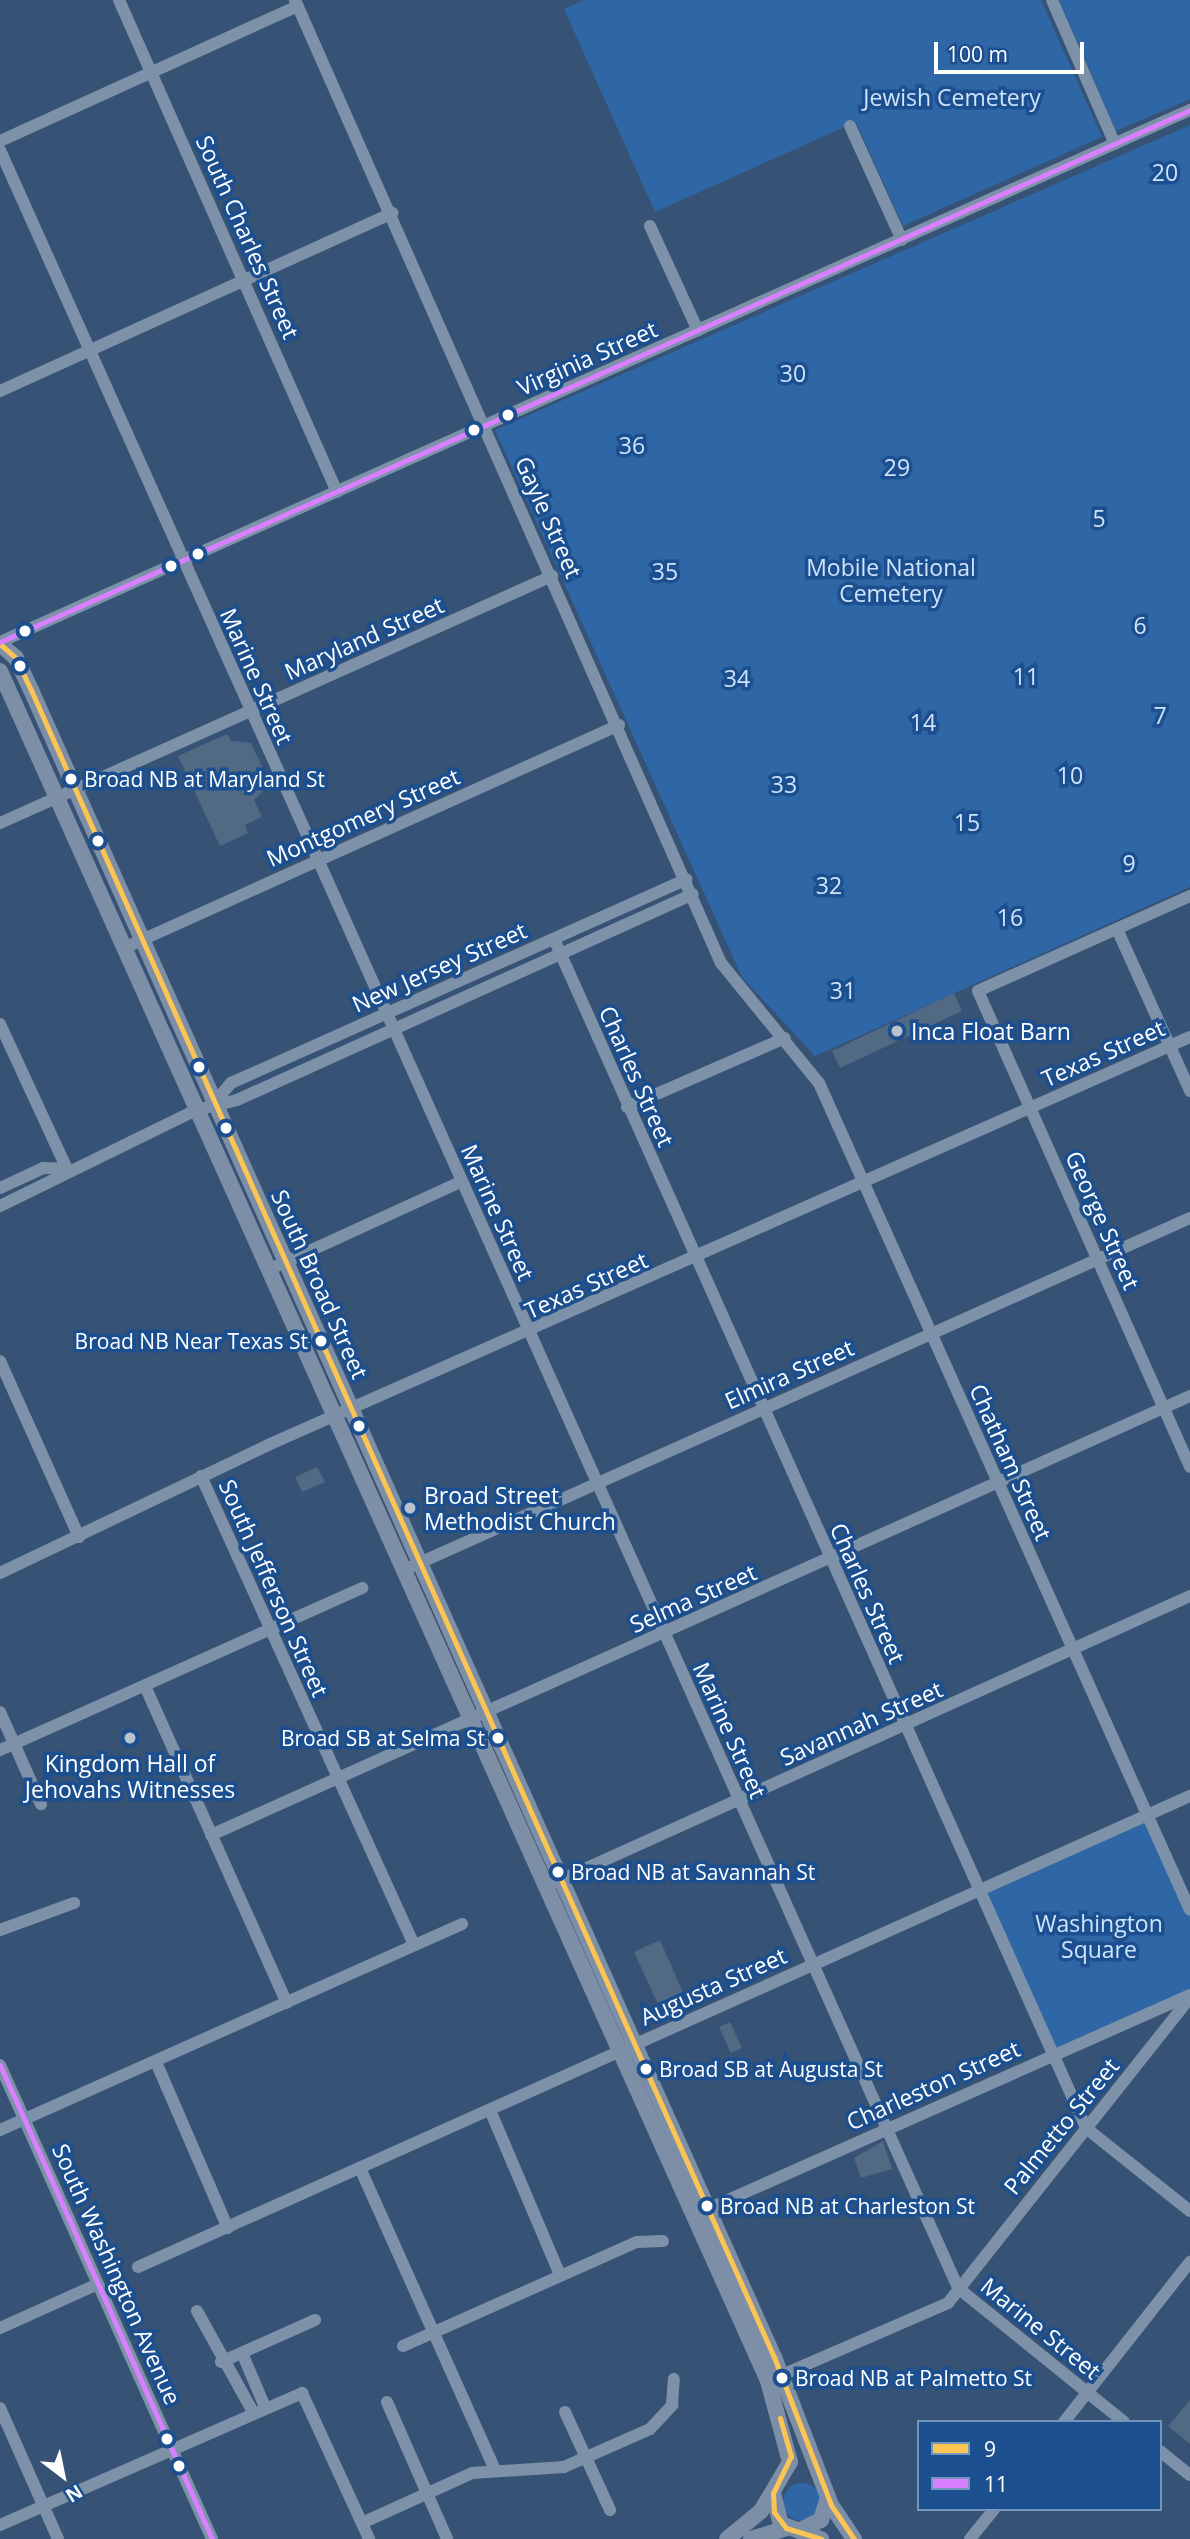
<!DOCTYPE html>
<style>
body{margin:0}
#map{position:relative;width:1190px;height:2539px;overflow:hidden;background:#365274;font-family:"Open Sans",sans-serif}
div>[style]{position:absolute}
.green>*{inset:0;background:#2f66a5}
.round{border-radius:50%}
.building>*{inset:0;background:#526984}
.minor>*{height:12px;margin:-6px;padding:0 6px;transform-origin:6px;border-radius:6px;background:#7d92a8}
.major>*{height:16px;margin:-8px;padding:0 8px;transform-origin:8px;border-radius:8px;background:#7d8ea7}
.bus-1>*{height:5px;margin:-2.5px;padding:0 2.5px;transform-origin:2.5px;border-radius:2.5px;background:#fcc553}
.bus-2>*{height:5px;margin:-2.5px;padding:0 2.5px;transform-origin:2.5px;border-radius:2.5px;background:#d880ff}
.dots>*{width:19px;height:19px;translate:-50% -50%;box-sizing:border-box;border:4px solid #1b4f8f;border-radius:50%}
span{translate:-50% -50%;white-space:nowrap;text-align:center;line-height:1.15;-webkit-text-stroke:7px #1b4f8f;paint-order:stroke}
.bus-label{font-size:21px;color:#fff}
.left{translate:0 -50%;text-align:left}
.right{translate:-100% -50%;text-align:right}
.park-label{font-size:23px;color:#cfe3fa}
.street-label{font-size:23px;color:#fff}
.poi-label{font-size:23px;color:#fff}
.legend{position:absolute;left:917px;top:2420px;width:245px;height:91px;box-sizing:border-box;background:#1b4f8f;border:2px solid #7695bc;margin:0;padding:9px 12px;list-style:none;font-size:21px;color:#fff}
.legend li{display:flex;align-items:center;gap:14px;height:35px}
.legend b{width:35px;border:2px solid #7695bc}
.north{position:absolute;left:28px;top:2441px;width:70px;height:70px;-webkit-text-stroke:5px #1b4f8f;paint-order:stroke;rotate:148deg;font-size:19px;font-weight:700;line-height:28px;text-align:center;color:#fff}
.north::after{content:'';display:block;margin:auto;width:24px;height:32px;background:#fff;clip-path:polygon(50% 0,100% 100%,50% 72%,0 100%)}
.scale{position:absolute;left:934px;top:42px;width:150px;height:32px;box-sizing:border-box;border:4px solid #fff;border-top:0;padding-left:9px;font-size:21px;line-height:24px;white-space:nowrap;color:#fff;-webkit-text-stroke:5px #1b4f8f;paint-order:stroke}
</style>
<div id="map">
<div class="green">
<div style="clip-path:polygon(584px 0,1041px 0,1102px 137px,903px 226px,856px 122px,655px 212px,564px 9px)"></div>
<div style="clip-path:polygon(1059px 0,1190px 0,1190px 99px,1116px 131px)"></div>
<div style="clip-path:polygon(1190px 125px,1190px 887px,815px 1056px,742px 977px,495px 430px)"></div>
<div style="clip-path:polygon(1147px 1816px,1190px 1910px,1190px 1995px,1053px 2055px,980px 1890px)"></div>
<div class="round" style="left:783px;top:2483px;width:38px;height:38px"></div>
</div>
<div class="building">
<div style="clip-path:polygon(227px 734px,231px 741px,251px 743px,270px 784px,254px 800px,262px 817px,245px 825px,248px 833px,220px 846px,178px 756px)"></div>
<div style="clip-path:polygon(954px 993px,962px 1011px,840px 1068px,832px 1051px)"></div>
<div style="clip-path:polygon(317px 1467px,325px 1482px,302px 1492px,295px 1477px)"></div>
<div style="clip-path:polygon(660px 1940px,687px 2002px,662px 2013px,634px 1952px)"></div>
<div style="clip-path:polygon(730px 2022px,742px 2048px,731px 2053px,719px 2027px)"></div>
<div style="clip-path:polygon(883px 2141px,892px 2169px,861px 2178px,854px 2158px)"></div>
<div style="clip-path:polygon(1190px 2400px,1190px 2444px,1168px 2426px)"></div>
</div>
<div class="minor">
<div style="left:119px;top:0;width:538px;rotate:66.1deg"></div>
<div style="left:295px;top:0;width:1053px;rotate:66.14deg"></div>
<div style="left:721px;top:963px;width:155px;rotate:50.8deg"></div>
<div style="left:819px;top:1083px;width:906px;rotate:65.84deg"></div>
<div style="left:1052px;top:0;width:157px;rotate:66.4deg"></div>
<div style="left:850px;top:126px;width:125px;rotate:65.5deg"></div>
<div style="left:0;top:141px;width:327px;rotate:-24.4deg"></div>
<div style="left:0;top:150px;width:2343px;rotate:65.86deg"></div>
<div style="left:958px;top:2288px;width:213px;rotate:38.9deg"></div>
<div style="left:650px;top:226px;width:115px;rotate:65.4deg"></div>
<div style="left:0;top:391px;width:431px;rotate:-24.4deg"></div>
<div style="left:0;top:642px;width:1304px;rotate:-24.09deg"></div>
<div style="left:0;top:823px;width:605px;rotate:-24.11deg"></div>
<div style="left:1190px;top:896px;width:232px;rotate:155.9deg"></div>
<div style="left:978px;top:991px;width:521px;rotate:65.99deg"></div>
<div style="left:1117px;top:929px;width:178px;rotate:65.7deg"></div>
<div style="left:554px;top:939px;width:1303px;rotate:65.89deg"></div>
<div style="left:1086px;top:2128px;width:133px;rotate:38.6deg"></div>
<div style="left:124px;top:948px;width:543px;rotate:-24.25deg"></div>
<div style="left:0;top:1024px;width:160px;rotate:65.2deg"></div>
<div style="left:215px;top:1102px;width:25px;rotate:-50deg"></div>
<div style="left:231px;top:1083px;width:499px;rotate:-24.1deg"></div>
<div style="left:627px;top:1107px;width:172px;rotate:-23.6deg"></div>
<div style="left:0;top:1188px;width:47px;rotate:-24.9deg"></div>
<div style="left:43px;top:1168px;width:24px;rotate:2deg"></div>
<div style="left:0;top:1206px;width:218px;rotate:-26.1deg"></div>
<div style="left:196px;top:1110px;width:42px;rotate:-13.7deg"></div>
<div style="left:237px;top:1100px;width:500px;rotate:-24.31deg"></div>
<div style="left:268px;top:1270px;width:213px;rotate:-24.6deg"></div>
<div style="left:0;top:1361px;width:193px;rotate:65.8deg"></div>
<div style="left:201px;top:1476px;width:515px;rotate:65.57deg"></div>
<div style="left:406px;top:1569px;width:859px;rotate:-24.12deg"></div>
<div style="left:0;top:1573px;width:297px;rotate:-25.5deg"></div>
<div style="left:268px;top:1445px;width:1008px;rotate:-23.87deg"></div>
<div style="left:145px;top:1686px;width:347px;rotate:65.9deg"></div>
<div style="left:0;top:1712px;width:101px;rotate:66deg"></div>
<div style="left:0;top:1750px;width:397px;rotate:-24.1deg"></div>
<div style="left:211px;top:1835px;width:1073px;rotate:-24.15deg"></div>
<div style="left:547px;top:1886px;width:705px;rotate:-24.28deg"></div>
<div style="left:0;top:1930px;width:79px;rotate:-20deg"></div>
<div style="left:156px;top:2062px;width:181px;rotate:66.6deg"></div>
<div style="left:0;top:2065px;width:519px;rotate:65.9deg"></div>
<div style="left:490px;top:2110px;width:179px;rotate:67deg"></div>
<div style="left:0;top:2130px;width:506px;rotate:-24.03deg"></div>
<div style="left:360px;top:2168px;width:328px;rotate:65.9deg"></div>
<div style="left:701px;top:2212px;width:535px;rotate:-23.93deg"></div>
<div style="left:138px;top:2267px;width:1153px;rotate:-24.12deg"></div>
<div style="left:197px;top:2311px;width:115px;rotate:61deg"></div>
<div style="left:0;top:2328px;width:107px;rotate:-24.2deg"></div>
<div style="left:403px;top:2346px;width:256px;rotate:-24deg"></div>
<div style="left:637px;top:2242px;width:26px;rotate:-2deg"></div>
<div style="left:242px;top:2353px;width:59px;rotate:66.9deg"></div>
<div style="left:221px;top:2362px;width:103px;rotate:-24.1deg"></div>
<div style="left:782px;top:2375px;width:181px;rotate:-23.4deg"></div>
<div style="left:948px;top:2303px;width:389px;rotate:-51.6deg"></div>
<div style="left:387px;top:2402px;width:150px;rotate:66.3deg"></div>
<div style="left:0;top:2408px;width:143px;rotate:66.1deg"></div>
<div style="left:565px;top:2412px;width:108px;rotate:65.3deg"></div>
<div style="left:1064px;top:2422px;width:204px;rotate:-51.8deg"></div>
<div style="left:1160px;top:2451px;width:38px;rotate:39deg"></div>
<div style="left:362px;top:2523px;width:121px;rotate:-24.4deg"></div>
<div style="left:472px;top:2473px;width:92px;rotate:-3.7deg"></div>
<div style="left:564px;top:2467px;width:94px;rotate:-23.8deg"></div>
<div style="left:650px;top:2429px;width:33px;rotate:-47deg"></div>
<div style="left:672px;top:2405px;width:26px;rotate:-86deg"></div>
<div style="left:0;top:2525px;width:330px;rotate:-23.6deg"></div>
<div style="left:302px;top:2393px;width:161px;rotate:65.3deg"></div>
<div style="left:970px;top:2539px;width:38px;rotate:-51deg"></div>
</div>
<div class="major">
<div style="left:0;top:644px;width:21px;rotate:41deg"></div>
<div style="left:16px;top:658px;width:35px;rotate:65deg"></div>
<div style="left:31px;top:690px;width:1825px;rotate:65.98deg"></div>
<div style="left:774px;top:2357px;width:159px;rotate:68.9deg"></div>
<div style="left:831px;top:2505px;width:41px;rotate:55.9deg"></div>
<div style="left:0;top:671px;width:1875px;rotate:65.81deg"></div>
<div style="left:768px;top:2381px;width:84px;rotate:74.8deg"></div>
<div style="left:790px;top:2462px;width:57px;rotate:120.6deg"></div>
<div style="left:761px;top:2511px;width:44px;rotate:140.5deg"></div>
<div style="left:773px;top:2493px;width:32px;rotate:76deg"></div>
<div style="left:781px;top:2524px;width:43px;rotate:20.6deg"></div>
<div style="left:799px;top:2531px;width:25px;rotate:-27deg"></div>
<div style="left:821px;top:2520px;width:24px;rotate:-73deg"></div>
<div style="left:751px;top:2539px;width:37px;rotate:-17deg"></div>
</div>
<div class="bus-1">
<div style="left:0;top:644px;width:21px;rotate:41deg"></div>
<div style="left:16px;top:658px;width:35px;rotate:65deg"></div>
<div style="left:31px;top:690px;width:1825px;rotate:65.98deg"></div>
<div style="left:774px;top:2357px;width:159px;rotate:68.9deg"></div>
<div style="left:831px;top:2505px;width:41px;rotate:55.9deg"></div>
<div style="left:780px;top:2418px;width:40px;rotate:74deg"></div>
<div style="left:791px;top:2456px;width:41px;rotate:115.9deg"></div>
<div style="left:773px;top:2493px;width:19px;rotate:87deg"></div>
<div style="left:774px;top:2512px;width:20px;rotate:53deg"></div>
<div style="left:786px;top:2528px;width:37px;rotate:17deg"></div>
</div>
<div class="bus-2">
<div style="left:0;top:642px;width:1304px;rotate:-24.09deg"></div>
<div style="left:0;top:2065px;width:519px;rotate:65.9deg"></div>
</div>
<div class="dots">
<div style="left:508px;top:415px;background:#fff"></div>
<div style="left:474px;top:430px;background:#fff"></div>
<div style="left:198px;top:554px;background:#fff"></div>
<div style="left:171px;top:566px;background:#fff"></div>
<div style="left:25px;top:631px;background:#fff"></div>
<div style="left:20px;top:666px;background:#fff"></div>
<div style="left:71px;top:779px;background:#fff"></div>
<div style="left:98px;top:841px;background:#fff"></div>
<div style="left:897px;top:1031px;background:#b9c2ce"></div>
<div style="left:199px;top:1067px;background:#fff"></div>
<div style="left:226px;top:1128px;background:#fff"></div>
<div style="left:321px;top:1341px;background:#fff"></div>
<div style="left:359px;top:1426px;background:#fff"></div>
<div style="left:410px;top:1508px;background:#b9c2ce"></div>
<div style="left:130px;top:1738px;background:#b9c2ce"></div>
<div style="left:498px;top:1738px;background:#fff"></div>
<div style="left:558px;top:1872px;background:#fff"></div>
<div style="left:646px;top:2069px;background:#fff"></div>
<div style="left:707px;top:2206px;background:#fff"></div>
<div style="left:782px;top:2378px;background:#fff"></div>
<div style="left:167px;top:2439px;background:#fff"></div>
<div style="left:179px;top:2466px;background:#fff"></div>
</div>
<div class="bus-label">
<span class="left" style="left:84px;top:779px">Broad NB at Maryland St</span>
<span class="right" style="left:308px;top:1341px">Broad NB Near Texas St</span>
<span class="right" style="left:485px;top:1738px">Broad SB at Selma St</span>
<span class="left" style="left:571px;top:1872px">Broad NB at Savannah St</span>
<span class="left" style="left:659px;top:2069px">Broad SB at Augusta St</span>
<span class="left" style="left:720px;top:2206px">Broad NB at Charleston St</span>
<span class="left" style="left:795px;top:2378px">Broad NB at Palmetto St</span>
</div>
<div class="park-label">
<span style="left:952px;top:97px">Jewish Cemetery</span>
<span style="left:1165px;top:172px">20</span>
<span style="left:793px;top:373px">30</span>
<span style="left:632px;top:445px">36</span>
<span style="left:897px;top:467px">29</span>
<span style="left:1099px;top:518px">5</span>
<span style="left:891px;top:580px">Mobile National<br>Cemetery</span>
<span style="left:665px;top:571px">35</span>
<span style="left:1140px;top:625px">6</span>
<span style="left:1026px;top:676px">11</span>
<span style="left:737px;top:678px">34</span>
<span style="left:1160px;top:715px">7</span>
<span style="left:923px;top:722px">14</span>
<span style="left:1070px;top:775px">10</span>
<span style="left:784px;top:784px">33</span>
<span style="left:967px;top:822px">15</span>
<span style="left:1129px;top:863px">9</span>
<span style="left:829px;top:885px">32</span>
<span style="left:1010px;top:917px">16</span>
<span style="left:843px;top:990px">31</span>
<span style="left:1099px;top:1936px">Washington<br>Square</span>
</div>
<div class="street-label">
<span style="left:248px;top:237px;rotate:66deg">South Charles Street</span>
<span style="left:587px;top:358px;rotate:-24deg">Virginia Street</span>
<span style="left:549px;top:517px;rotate:66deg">Gayle Street</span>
<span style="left:364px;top:638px;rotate:-24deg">Maryland Street</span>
<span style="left:257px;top:676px;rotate:66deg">Marine Street</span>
<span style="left:363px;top:817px;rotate:-24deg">Montgomery Street</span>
<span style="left:439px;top:967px;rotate:-24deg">New Jersey Street</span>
<span style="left:1103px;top:1053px;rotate:-24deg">Texas Street</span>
<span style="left:637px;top:1076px;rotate:66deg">Charles Street</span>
<span style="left:498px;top:1212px;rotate:66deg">Marine Street</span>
<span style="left:1103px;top:1220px;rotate:66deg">George Street</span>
<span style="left:320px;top:1284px;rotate:66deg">South Broad Street</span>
<span style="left:586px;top:1285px;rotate:-24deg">Texas Street</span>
<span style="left:789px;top:1374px;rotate:-24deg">Elmira Street</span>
<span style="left:1011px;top:1462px;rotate:66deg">Chatham Street</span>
<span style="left:274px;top:1588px;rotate:66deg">South Jefferson Street</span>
<span style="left:868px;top:1593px;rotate:66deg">Charles Street</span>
<span style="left:693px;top:1598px;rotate:-24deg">Selma Street</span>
<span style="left:861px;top:1723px;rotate:-24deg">Savannah Street</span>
<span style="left:730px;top:1730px;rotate:66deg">Marine Street</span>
<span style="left:713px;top:1986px;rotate:-24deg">Augusta Street</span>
<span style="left:933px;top:2085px;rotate:-24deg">Charleston Street</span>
<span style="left:1061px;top:2126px;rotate:-51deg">Palmetto Street</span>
<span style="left:117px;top:2274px;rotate:66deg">South Washington Avenue</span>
<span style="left:1041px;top:2328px;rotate:39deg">Marine Street</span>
</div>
<div class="poi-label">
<span class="left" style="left:911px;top:1031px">Inca Float Barn</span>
<span class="left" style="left:424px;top:1508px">Broad Street<br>Methodist Church</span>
<span style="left:130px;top:1776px">Kingdom Hall of<br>Jehovahs Witnesses</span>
</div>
<ul class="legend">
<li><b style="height:9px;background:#fcc553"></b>9</li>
<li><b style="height:9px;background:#d880ff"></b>11</li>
</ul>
<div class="north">N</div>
<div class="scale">100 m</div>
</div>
